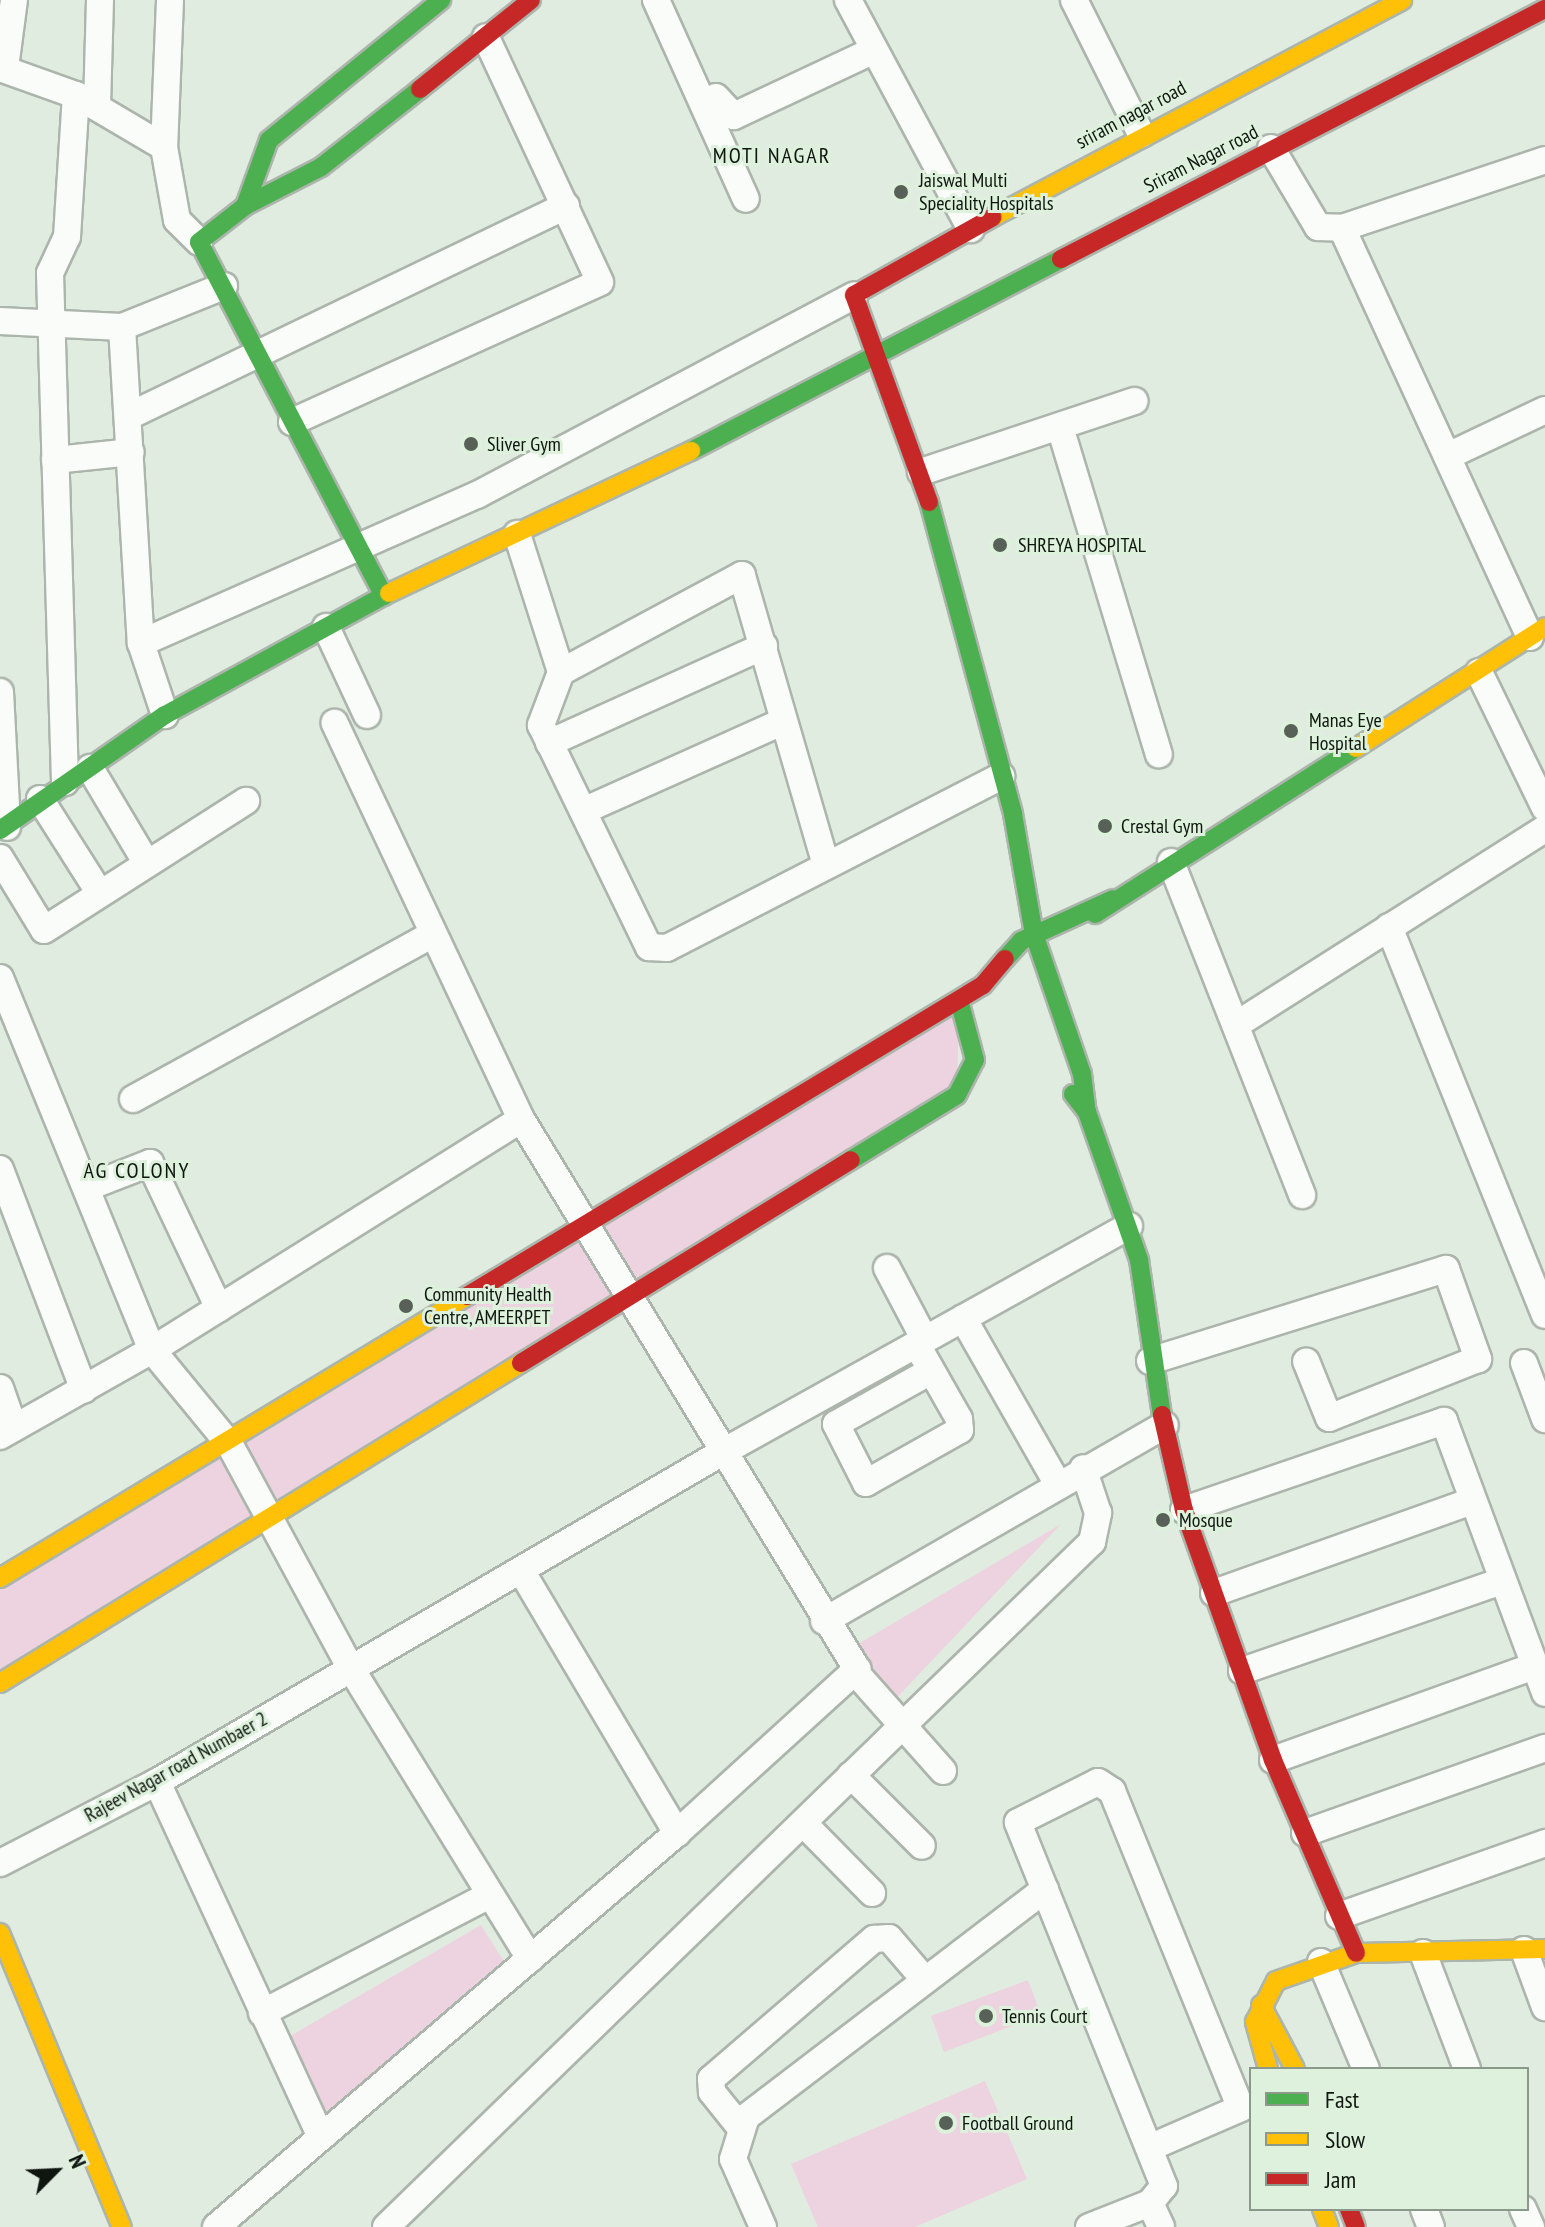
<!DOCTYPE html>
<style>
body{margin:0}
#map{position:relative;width:1545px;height:2227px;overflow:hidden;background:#e1ece1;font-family:"PT Sans Narrow",sans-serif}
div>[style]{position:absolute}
.green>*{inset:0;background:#ecd3df}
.roads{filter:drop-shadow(2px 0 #acb5ac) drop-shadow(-2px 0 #acb5ac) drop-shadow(0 2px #acb5ac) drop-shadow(0 -2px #acb5ac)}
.street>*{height:26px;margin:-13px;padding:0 13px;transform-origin:13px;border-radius:13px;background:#fafcfa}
.fast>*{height:18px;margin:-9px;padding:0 9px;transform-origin:9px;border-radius:9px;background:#4caf50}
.slow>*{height:18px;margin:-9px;padding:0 9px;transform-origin:9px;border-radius:9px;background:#ffc107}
.jam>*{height:18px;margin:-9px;padding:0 9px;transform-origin:9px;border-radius:9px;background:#c62828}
.dots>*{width:22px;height:22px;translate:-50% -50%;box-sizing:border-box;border:4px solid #ddf1dc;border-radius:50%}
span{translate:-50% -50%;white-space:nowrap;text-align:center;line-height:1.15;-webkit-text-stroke:6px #ddf1dc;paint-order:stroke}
.street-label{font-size:20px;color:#0f160f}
.poi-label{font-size:20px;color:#0f160f}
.left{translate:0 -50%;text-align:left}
.neighbourhood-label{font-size:22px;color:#0f160f;letter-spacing:2px}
.legend{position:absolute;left:1249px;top:2067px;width:280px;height:144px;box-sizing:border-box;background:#ddf1dc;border:2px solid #8b998a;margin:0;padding:10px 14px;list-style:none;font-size:24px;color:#0f160f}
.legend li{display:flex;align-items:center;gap:16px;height:40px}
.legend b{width:40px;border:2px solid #8b998a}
.north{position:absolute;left:16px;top:2131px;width:80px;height:80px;-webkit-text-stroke:6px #ddf1dc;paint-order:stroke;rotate:66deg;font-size:22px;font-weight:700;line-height:32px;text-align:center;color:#0f160f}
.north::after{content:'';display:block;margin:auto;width:28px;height:36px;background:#0f160f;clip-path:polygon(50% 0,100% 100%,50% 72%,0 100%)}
</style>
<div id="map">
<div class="green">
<div style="clip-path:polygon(959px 1000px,957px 1095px,0 1683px,0 1578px)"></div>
<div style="clip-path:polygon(1061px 1524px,890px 1705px,853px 1647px)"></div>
<div style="clip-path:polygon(481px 1925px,508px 1968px,330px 2120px,285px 2039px)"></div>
<div style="clip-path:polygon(1028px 1980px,1041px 2015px,944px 2052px,931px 2016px)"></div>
<div style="clip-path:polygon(985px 2081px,1027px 2179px,915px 2227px,818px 2227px,791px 2164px)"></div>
</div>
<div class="roads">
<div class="street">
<div style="left:170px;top:0;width:147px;rotate:92.3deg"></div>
<div style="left:164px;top:147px;width:74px;rotate:79.9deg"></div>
<div style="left:177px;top:220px;width:31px;rotate:45deg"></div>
<div style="left:656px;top:0;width:218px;rotate:65.7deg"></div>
<div style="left:848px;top:0;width:260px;rotate:61.8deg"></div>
<div style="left:1074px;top:0;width:150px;rotate:63.4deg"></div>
<div style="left:0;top:68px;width:81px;rotate:19.6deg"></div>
<div style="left:76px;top:95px;width:102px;rotate:30.6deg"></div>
<div style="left:5px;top:68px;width:69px;rotate:-82.5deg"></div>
<div style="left:716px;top:97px;width:26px;rotate:47deg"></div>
<div style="left:734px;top:116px;width:155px;rotate:-25.2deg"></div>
<div style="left:97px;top:107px;width:107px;rotate:-88.4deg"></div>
<div style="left:1271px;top:148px;width:92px;rotate:59.3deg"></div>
<div style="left:1318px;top:227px;width:24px;rotate:2deg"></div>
<div style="left:0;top:321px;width:122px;rotate:2.8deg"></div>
<div style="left:122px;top:327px;width:110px;rotate:-21.9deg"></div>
<div style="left:122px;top:327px;width:317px;rotate:86.6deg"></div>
<div style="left:141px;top:643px;width:76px;rotate:71.6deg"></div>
<div style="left:129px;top:416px;width:485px;rotate:-25.7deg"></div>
<div style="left:292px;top:422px;width:338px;rotate:-24.4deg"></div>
<div style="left:600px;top:282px;width:270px;rotate:-115deg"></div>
<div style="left:1060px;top:427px;width:342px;rotate:73.2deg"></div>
<div style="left:1450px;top:455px;width:105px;rotate:-25.3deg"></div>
<div style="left:55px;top:460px;width:76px;rotate:-6deg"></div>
<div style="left:921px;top:472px;width:225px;rotate:-18.4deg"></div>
<div style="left:517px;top:534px;width:145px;rotate:72.3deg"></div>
<div style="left:326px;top:627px;width:97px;rotate:65deg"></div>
<div style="left:1530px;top:637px;width:450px;rotate:-114.7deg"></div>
<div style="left:1342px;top:228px;width:214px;rotate:-18.5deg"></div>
<div style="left:141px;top:643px;width:367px;rotate:-23.8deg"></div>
<div style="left:477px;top:495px;width:427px;rotate:-27.9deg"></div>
<div style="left:1479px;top:672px;width:151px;rotate:64.1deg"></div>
<div style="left:0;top:692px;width:135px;rotate:87deg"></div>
<div style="left:549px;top:743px;width:236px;rotate:-24.3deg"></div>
<div style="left:90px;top:768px;width:109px;rotate:59.2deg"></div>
<div style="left:65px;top:782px;width:509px;rotate:-91.69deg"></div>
<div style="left:50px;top:273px;width:40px;rotate:-65deg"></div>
<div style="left:67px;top:237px;width:142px;rotate:-86.4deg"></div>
<div style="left:40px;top:799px;width:110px;rotate:57.6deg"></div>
<div style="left:583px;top:811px;width:218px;rotate:-24.1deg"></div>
<div style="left:0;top:858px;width:84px;rotate:58.6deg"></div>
<div style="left:44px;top:930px;width:240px;rotate:-32.6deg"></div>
<div style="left:1171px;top:862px;width:358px;rotate:68.5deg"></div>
<div style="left:826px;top:865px;width:302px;rotate:-106.2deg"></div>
<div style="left:742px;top:575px;width:205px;rotate:151.8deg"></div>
<div style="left:561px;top:672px;width:57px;rotate:110.7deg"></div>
<div style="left:541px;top:725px;width:247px;rotate:64.1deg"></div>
<div style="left:649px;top:947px;width:18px;rotate:3deg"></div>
<div style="left:667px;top:948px;width:376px;rotate:-27.2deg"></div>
<div style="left:1389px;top:927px;width:418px;rotate:68.1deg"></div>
<div style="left:0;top:978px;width:402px;rotate:67.8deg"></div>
<div style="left:152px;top:1350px;width:123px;rotate:50.6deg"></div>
<div style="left:230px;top:1445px;width:252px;rotate:61.6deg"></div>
<div style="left:350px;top:1667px;width:343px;rotate:58.3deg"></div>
<div style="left:1239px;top:1023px;width:362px;rotate:-32.4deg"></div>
<div style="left:133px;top:1099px;width:342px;rotate:-28.8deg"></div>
<div style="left:0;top:1169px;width:236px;rotate:69.2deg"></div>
<div style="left:86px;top:1188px;width:69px;rotate:-21.3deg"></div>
<div style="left:150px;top:1163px;width:161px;rotate:64.6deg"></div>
<div style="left:887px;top:1268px;width:81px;rotate:62.2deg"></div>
<div style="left:963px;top:1318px;width:190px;rotate:60.3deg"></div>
<div style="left:917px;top:1345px;width:85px;rotate:60.4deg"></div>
<div style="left:959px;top:1419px;width:11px;rotate:85deg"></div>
<div style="left:960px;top:1430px;width:108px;rotate:150.6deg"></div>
<div style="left:866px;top:1483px;width:66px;rotate:-117deg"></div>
<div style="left:836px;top:1424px;width:109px;rotate:-29.2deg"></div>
<div style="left:1150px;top:1361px;width:310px;rotate:-17.3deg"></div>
<div style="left:1446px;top:1269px;width:96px;rotate:70.4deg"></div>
<div style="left:1478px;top:1359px;width:160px;rotate:158.4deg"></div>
<div style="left:1329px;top:1418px;width:61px;rotate:-112deg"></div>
<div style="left:1524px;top:1363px;width:60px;rotate:69.4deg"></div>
<div style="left:0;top:1388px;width:42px;rotate:70.7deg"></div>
<div style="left:0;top:1436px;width:175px;rotate:-29.5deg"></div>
<div style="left:152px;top:1350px;width:435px;rotate:-32deg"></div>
<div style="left:1184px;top:1510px;width:275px;rotate:-18.9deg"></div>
<div style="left:1444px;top:1421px;width:290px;rotate:69.6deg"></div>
<div style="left:522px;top:1572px;width:304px;rotate:59.3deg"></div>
<div style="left:1214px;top:1593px;width:274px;rotate:-19.6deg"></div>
<div style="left:824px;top:1621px;width:393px;rotate:-29.9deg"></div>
<div style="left:1242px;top:1671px;width:275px;rotate:-19.1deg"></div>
<div style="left:856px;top:1673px;width:131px;rotate:48.4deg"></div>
<div style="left:1273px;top:1760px;width:277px;rotate:-19.8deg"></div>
<div style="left:851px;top:1775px;width:100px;rotate:45deg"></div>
<div style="left:157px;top:1782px;width:391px;rotate:65.2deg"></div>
<div style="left:804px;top:1824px;width:97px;rotate:45.4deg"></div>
<div style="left:1305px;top:1833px;width:255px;rotate:-19.5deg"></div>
<div style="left:0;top:1863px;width:177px;rotate:-27.3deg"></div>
<div style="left:157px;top:1782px;width:653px;rotate:-30.26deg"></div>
<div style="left:721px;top:1453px;width:467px;rotate:-29.1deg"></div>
<div style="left:1339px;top:1916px;width:219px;rotate:-19.5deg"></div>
<div style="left:1524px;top:1950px;width:61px;rotate:69.8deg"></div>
<div style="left:1423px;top:1953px;width:124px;rotate:69.2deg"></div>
<div style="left:1321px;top:1962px;width:116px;rotate:67.2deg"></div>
<div style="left:262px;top:2013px;width:252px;rotate:-27.4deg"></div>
<div style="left:740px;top:2127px;width:45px;rotate:-128.7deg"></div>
<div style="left:712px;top:2092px;width:13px;rotate:-94deg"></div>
<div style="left:711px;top:2079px;width:215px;rotate:-40.7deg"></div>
<div style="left:874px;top:1939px;width:15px;rotate:-4deg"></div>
<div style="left:889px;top:1938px;width:55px;rotate:49.4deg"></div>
<div style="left:1150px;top:2203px;width:26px;rotate:65deg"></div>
<div style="left:1424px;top:2209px;width:19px;rotate:69deg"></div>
<div style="left:1523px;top:2209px;width:20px;rotate:66deg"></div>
<div style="left:216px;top:2227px;width:606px;rotate:-40.52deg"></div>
<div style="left:677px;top:1833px;width:244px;rotate:-42.3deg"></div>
<div style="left:857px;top:1669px;width:645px;rotate:-121.42deg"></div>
<div style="left:521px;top:1119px;width:438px;rotate:-115.2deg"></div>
<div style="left:386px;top:2227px;width:984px;rotate:-44.14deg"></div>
<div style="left:1092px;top:1542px;width:30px;rotate:-78deg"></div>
<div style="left:1098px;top:1513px;width:47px;rotate:-108.4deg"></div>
<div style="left:763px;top:2227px;width:74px;rotate:-113.8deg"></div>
<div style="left:733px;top:2159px;width:44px;rotate:-72.8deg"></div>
<div style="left:746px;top:2117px;width:376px;rotate:-37.3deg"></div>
<div style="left:1089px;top:2227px;width:66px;rotate:-21.5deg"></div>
<div style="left:1150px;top:2203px;width:22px;rotate:-51deg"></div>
<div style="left:1164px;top:2186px;width:392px;rotate:-111.9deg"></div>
<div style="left:1018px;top:1822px;width:89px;rotate:-26.6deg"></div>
<div style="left:1098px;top:1782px;width:17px;rotate:33deg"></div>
<div style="left:1112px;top:1791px;width:342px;rotate:67.9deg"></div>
<div style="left:1241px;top:2108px;width:100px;rotate:156.5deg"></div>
</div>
<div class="fast">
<div style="left:245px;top:206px;width:70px;rotate:-70deg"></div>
<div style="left:269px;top:140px;width:222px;rotate:-39.1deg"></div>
<div style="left:691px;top:451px;width:417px;rotate:-27.4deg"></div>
<div style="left:929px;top:502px;width:323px;rotate:74.9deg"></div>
<div style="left:1013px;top:814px;width:122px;rotate:80.1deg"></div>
<div style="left:1034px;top:934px;width:148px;rotate:71.1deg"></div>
<div style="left:1082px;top:1074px;width:38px;rotate:83deg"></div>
<div style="left:384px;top:596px;width:399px;rotate:-117.6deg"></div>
<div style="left:199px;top:242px;width:58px;rotate:-38deg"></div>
<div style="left:245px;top:206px;width:85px;rotate:-27.2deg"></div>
<div style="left:321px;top:167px;width:126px;rotate:-38.2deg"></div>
<div style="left:0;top:830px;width:201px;rotate:-34.9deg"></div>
<div style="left:165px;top:715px;width:255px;rotate:-28.6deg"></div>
<div style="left:1095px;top:914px;width:309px;rotate:-32.5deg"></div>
<div style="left:1005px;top:959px;width:24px;rotate:-48deg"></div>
<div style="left:1021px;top:941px;width:101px;rotate:-24.5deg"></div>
<div style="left:1073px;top:1094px;width:23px;rotate:52deg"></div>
<div style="left:1087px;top:1112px;width:157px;rotate:70.6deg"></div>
<div style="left:1139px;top:1260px;width:157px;rotate:81.6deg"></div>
<div style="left:851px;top:1160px;width:124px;rotate:-31.5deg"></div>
<div style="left:957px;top:1095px;width:39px;rotate:-63deg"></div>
<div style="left:975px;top:1060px;width:62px;rotate:-104.9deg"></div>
</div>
<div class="slow">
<div style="left:993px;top:217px;width:463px;rotate:-27.9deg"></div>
<div style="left:389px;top:593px;width:334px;rotate:-25.2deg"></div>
<div style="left:1356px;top:748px;width:224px;rotate:-32.6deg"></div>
<div style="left:0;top:1578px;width:546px;rotate:-31.13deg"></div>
<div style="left:0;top:1683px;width:611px;rotate:-31.56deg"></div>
<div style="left:0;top:1933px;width:318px;rotate:67.5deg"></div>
<div style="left:1261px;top:2005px;width:72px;rotate:62deg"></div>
<div style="left:1268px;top:2069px;width:49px;rotate:-105.5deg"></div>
<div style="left:1255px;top:2022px;width:46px;rotate:-62.9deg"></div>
<div style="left:1276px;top:1981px;width:85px;rotate:-19.3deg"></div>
<div style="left:1356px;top:1953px;width:189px;rotate:-1.2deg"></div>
<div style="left:1322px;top:2209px;width:19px;rotate:69deg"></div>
</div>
<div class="jam">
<div style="left:420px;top:89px;width:142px;rotate:-38.7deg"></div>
<div style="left:1061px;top:259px;width:545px;rotate:-27.32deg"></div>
<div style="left:929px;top:502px;width:220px;rotate:-109.9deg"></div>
<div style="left:854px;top:295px;width:159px;rotate:-29.3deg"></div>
<div style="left:467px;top:1296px;width:602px;rotate:-31.08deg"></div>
<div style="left:983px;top:985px;width:34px;rotate:-50deg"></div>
<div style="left:521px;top:1363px;width:387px;rotate:-31.6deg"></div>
<div style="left:1162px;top:1415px;width:98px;rotate:77deg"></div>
<div style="left:1184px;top:1510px;width:265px;rotate:70.4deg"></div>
<div style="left:1273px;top:1760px;width:210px;rotate:66.7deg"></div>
<div style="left:1349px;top:2209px;width:19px;rotate:69deg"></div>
</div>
</div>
<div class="dots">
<div style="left:901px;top:192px;background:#586158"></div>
<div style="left:471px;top:444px;background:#586158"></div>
<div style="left:1000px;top:545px;background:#586158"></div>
<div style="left:1291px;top:731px;background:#586158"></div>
<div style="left:1105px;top:826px;background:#586158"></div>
<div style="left:406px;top:1306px;background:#586158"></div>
<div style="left:1163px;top:1520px;background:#586158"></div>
<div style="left:986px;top:2016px;background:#586158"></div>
<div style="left:946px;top:2123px;background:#586158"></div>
</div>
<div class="street-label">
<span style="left:1131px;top:115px;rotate:-28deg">sriram nagar road</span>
<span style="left:1201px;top:159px;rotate:-27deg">Sriram Nagar road</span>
<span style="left:176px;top:1767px;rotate:-29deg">Rajeev Nagar road Numbaer 2</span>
</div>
<div class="poi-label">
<span class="left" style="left:919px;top:192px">Jaiswal Multi<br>Speciality Hospitals</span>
<span class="left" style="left:487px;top:444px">Sliver Gym</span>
<span class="left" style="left:1018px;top:545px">SHREYA HOSPITAL</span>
<span class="left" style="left:1309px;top:732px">Manas Eye<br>Hospital</span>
<span class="left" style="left:1121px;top:826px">Crestal Gym</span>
<span class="left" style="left:424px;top:1306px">Community Health<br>Centre, AMEERPET</span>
<span class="left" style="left:1179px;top:1520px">Mosque</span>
<span class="left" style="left:1002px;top:2016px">Tennis Court</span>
<span class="left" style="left:962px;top:2123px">Football Ground</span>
</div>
<div class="neighbourhood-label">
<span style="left:772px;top:156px">MOTI NAGAR</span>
<span style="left:137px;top:1171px">AG COLONY</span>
</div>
<ul class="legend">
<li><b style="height:10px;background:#4caf50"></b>Fast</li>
<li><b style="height:10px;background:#ffc107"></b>Slow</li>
<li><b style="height:10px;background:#c62828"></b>Jam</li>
</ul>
<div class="north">N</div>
</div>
